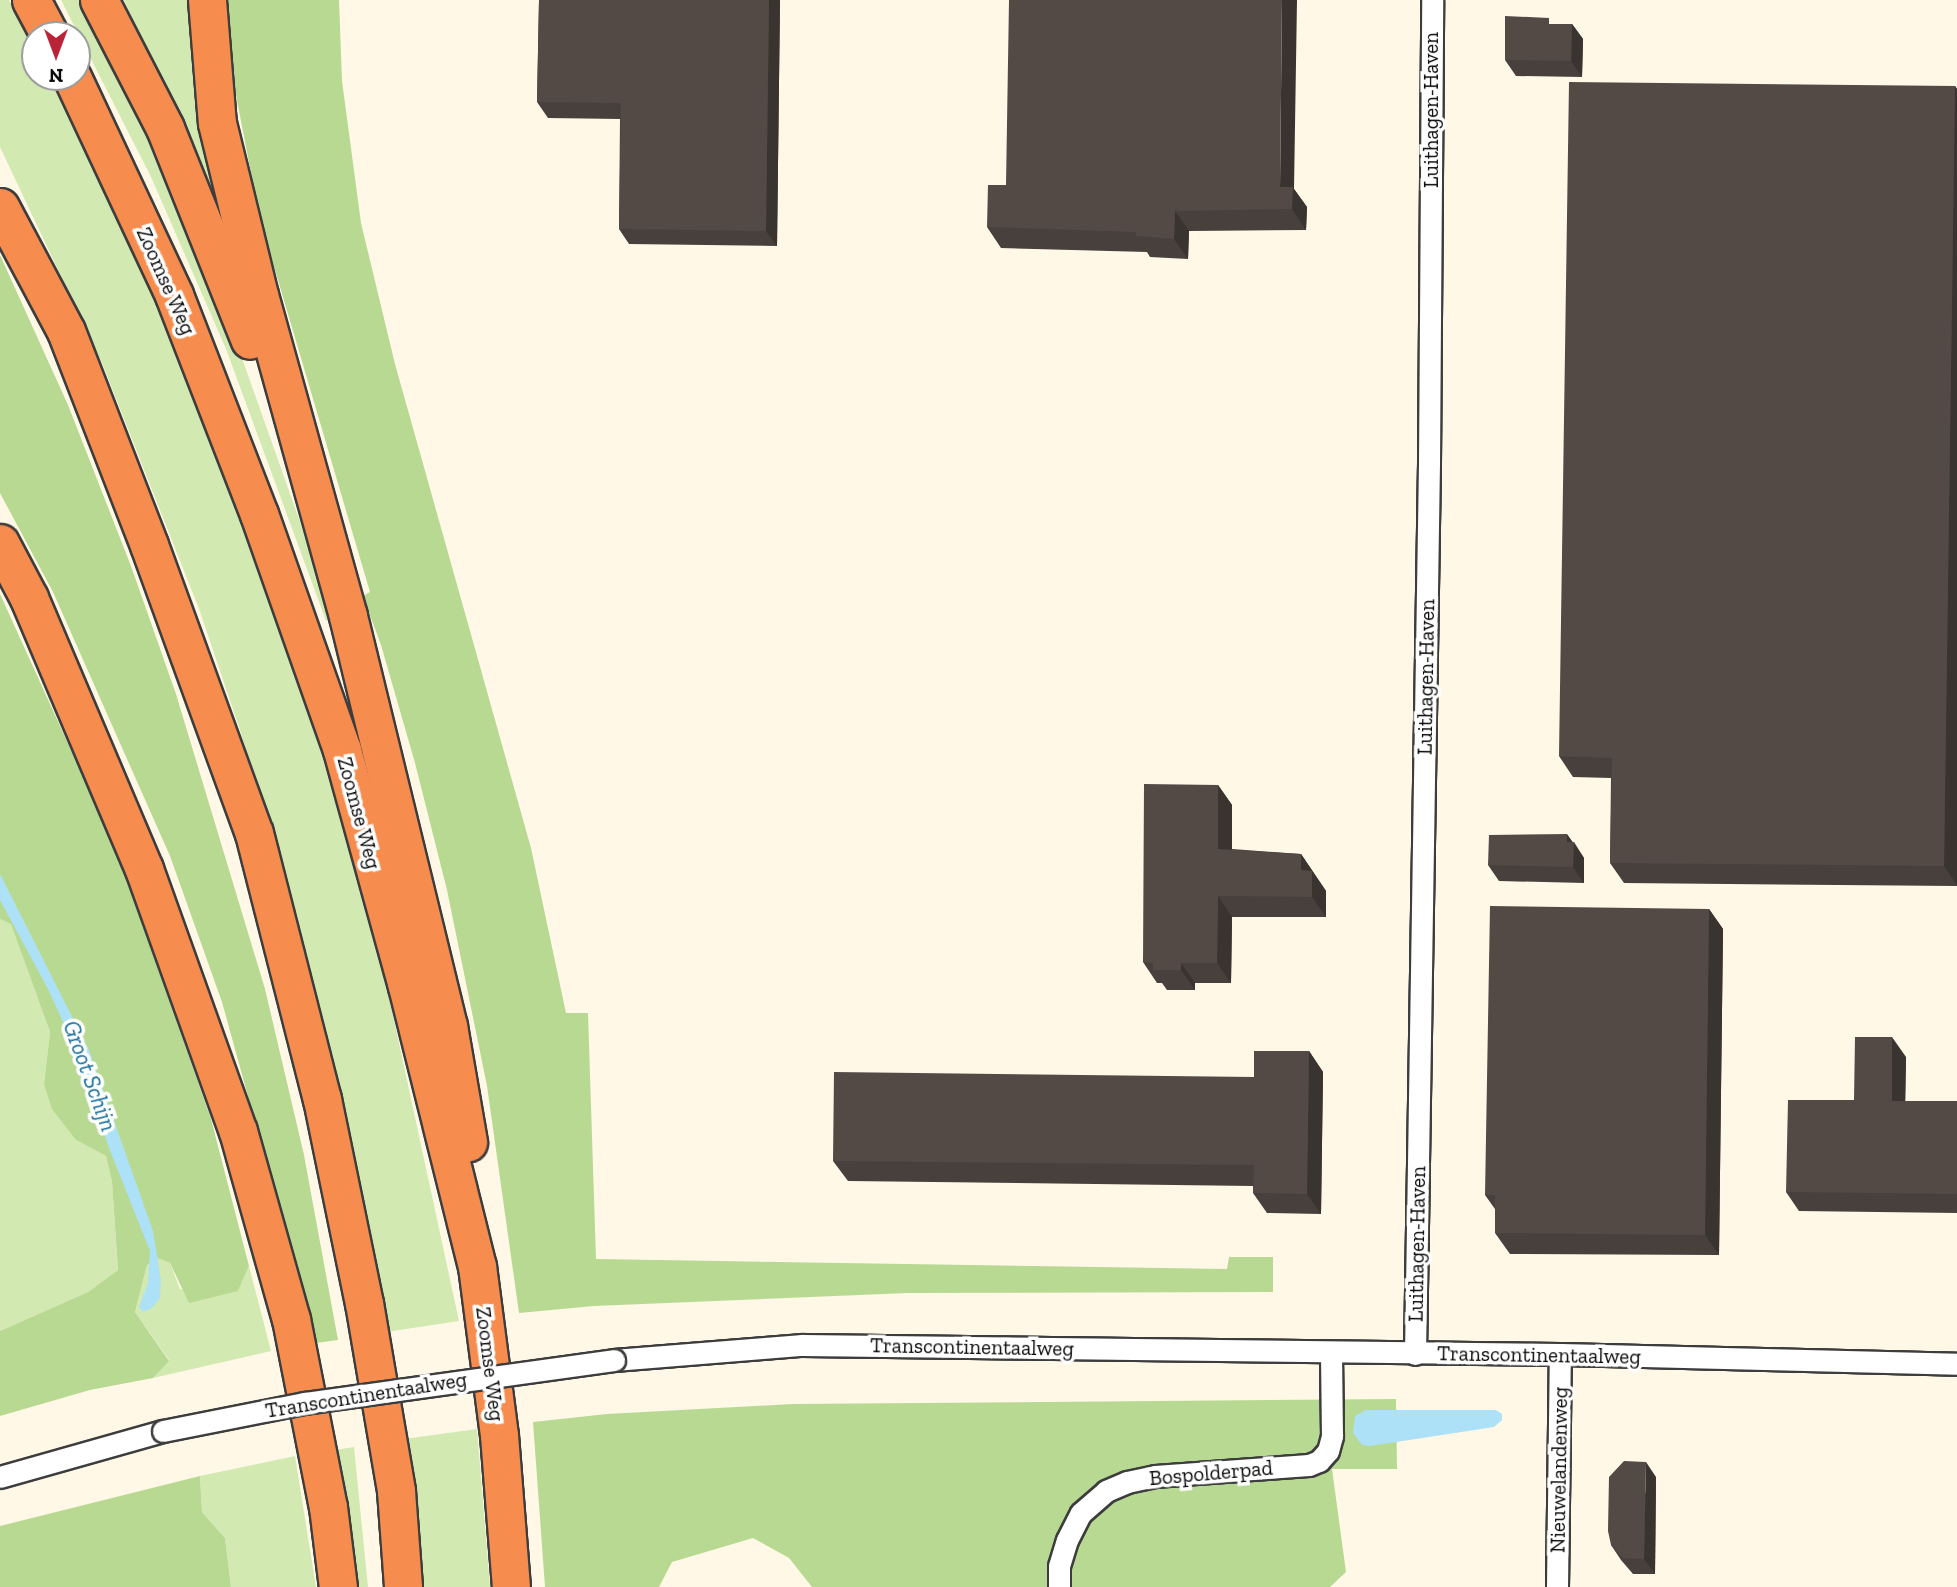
<!DOCTYPE html>
<style>
body{margin:0}
#map{position:relative;width:1957px;height:1587px;overflow:hidden;background:#fff8e7;font-family:"Zilla Slab",serif}
div>[style]{position:absolute}
.green>*{inset:0;background:#d3e9b2}
.forest>*{inset:0;background:#b8d991}
.water>*{inset:0;background:#ace1f7}
.roads{filter:drop-shadow(2px 0 #3d3d3d) drop-shadow(-2px 0 #3d3d3d) drop-shadow(0 2px #3d3d3d) drop-shadow(0 -2px #3d3d3d)}
.minor>*{height:21px;margin:-10.5px;padding:0 10.5px;transform-origin:10.5px;border-radius:10.5px;background:#fff}
.motorway>*{height:37px;margin:-18.5px;padding:0 18.5px;transform-origin:18.5px;border-radius:18.5px;background:#f68c4e}
.bridges{filter:drop-shadow(2px 0 #3d3d3d) drop-shadow(-2px 0 #3d3d3d) drop-shadow(0 2px #3d3d3d) drop-shadow(0 -2px #3d3d3d)}
.minor-bridge>*{height:21px;margin:-10.5px;padding:0 10.5px;transform-origin:10.5px;border-radius:10.5px;background:#fff}
.wall>*{inset:0;background:#47403c}
.shaded-wall>*{inset:0;background:#3a3431}
.building>*{inset:0;background:#534a46}
span{translate:-50% -50%;white-space:nowrap;text-align:center;line-height:1.15;-webkit-text-stroke:7px #fff;paint-order:stroke}
.street-label{font-size:21px;color:#0a0a0a}
.water-label{font-size:23px;color:#136c9c;font-style:italic}
.north{position:absolute;left:21px;top:21px;width:70px;height:70px;box-sizing:border-box;background:#fff;border:2px solid #9d9d9d;border-radius:50%;rotate:180deg;font-size:19px;font-weight:700;line-height:28px;text-align:center;color:#0a0a0a}
.north::after{content:'';display:block;margin:auto;width:24px;height:32px;background:#ba2237;clip-path:polygon(50% 0,100% 100%,50% 72%,0 100%)}
</style>
<div id="map">
<div class="green">
<div style="clip-path:polygon(0 0,9px 0,35px 49px,35px 77px,49px 77px,89px 153px,171px 332px,279px 617px,372px 918px,459px 1321px,380px 1333px,325px 1035px,269px 825px,240px 730px,199px 609px,102px 363px,0 147px)"></div>
<div style="clip-path:polygon(61px 0,87px 0,167px 170px,237px 344px,305px 536px,330px 620px,326px 621px,226px 349px,151px 177px)"></div>
<div style="clip-path:polygon(124px 0,192px 0,226px 221px,221px 222px)"></div>
<div style="clip-path:polygon(0 919px,11px 923px,50px 1032px,44px 1084px,76px 1140px,106px 1156px,112px 1182px,118px 1270px,88px 1292px,0 1331px)"></div>
<div style="clip-path:polygon(157px 1258px,170px 1263px,180px 1289px,238px 1291px,249px 1266px,271px 1351px,153px 1378px,169px 1360px,135px 1312px,147px 1265px)"></div>
<div style="clip-path:polygon(477px 1429px,490px 1587px,411px 1587px,397px 1440px)"></div>
<div style="clip-path:polygon(354px 1447px,368px 1587px,356px 1587px,335px 1450px)"></div>
<div style="clip-path:polygon(295px 1456px,316px 1587px,231px 1587px,225px 1538px,202px 1512px,200px 1476px)"></div>
</div>
<div class="forest">
<div style="clip-path:polygon(226px 0,339px 0,342px 81px,361px 223px,395px 364px,531px 848px,566px 1013px,588px 1013px,596px 1259px,1227px 1269px,1229px 1257px,1273px 1257px,1273px 1292px,908px 1293px,594px 1306px,519px 1313px,487px 1086px,447px 890px,415px 763px,381px 645px,363px 596px,370px 592px,260px 219px,234px 85px)"></div>
<div style="clip-path:polygon(0 255px,68px 405px,131px 566px,176px 694px,265px 989px,304px 1155px,338px 1340px,316px 1343px,222px 1002px,170px 856px,53px 592px,0 493px)"></div>
<div style="clip-path:polygon(0 594px,115px 847px,211px 1119px,249px 1266px,238px 1291px,189px 1303px,170px 1263px,157px 1258px,147px 1265px,135px 1312px,169px 1361px,153px 1378px,90px 1390px,0 1416px,0 1331px,88px 1292px,118px 1270px,112px 1182px,106px 1156px,76px 1140px,52px 1109px,44px 1084px,50px 1032px,11px 924px,0 919px)"></div>
<div style="clip-path:polygon(1396px 1399px,1397px 1469px,1332px 1469px,1346px 1572px,1330px 1587px,812px 1587px,789px 1558px,753px 1538px,672px 1562px,659px 1587px,545px 1587px,533px 1422px,607px 1414px,793px 1404px)"></div>
<div style="clip-path:polygon(200px 1476px,202px 1512px,225px 1538px,231px 1587px,0 1587px,0 1526px)"></div>
</div>
<div class="water">
<div style="clip-path:polygon(0 874px,89px 1050px,153px 1231px,161px 1280px,160px 1298px,152px 1308px,143px 1312px,139px 1307px,148px 1283px,150px 1251px,109px 1148px,79px 1057px,48px 989px,0 900px)"></div>
<div style="clip-path:polygon(1366px 1410px,1496px 1410px,1502px 1414px,1502px 1420px,1494px 1427px,1370px 1446px,1362px 1445px,1353px 1433px,1355px 1416px)"></div>
</div>
<div class="roads">
<div class="minor">
<div style="left:1415px;top:1354px;width:890px;rotate:-89.1deg"></div>
<div style="left:1429px;top:464px;width:464px;rotate:-89.6deg"></div>
<div style="left:614px;top:1360px;width:189px;rotate:-4.6deg"></div>
<div style="left:802px;top:1345px;width:758px;rotate:0.68deg"></div>
<div style="left:1560px;top:1354px;width:397px;rotate:1.4deg"></div>
<div style="left:0;top:1477px;width:169px;rotate:-15.8deg"></div>
<div style="left:1059px;top:1587px;width:21px;rotate:-90deg"></div>
<div style="left:1059px;top:1566px;width:27px;rotate:-73deg"></div>
<div style="left:1067px;top:1540px;width:30px;rotate:-63deg"></div>
<div style="left:1081px;top:1513px;width:33px;rotate:-41deg"></div>
<div style="left:1106px;top:1491px;width:23px;rotate:-23deg"></div>
<div style="left:1127px;top:1482px;width:29px;rotate:-12deg"></div>
<div style="left:1155px;top:1476px;width:154px;rotate:-4.1deg"></div>
<div style="left:1309px;top:1465px;width:11px;rotate:-22deg"></div>
<div style="left:1319px;top:1461px;width:13px;rotate:-48deg"></div>
<div style="left:1328px;top:1451px;width:16px;rotate:-75deg"></div>
<div style="left:1332px;top:1436px;width:82px;rotate:-90.7deg"></div>
<div style="left:1557px;top:1587px;width:233px;rotate:-89.3deg"></div>
</div>
<div class="motorway">
<div style="left:31px;top:0;width:40px;rotate:62deg"></div>
<div style="left:99px;top:0;width:144px;rotate:62.7deg"></div>
<div style="left:165px;top:128px;width:228px;rotate:68.2deg"></div>
<div style="left:207px;top:0;width:123px;rotate:85.4deg"></div>
<div style="left:217px;top:123px;width:177px;rotate:76.3deg"></div>
<div style="left:259px;top:295px;width:333px;rotate:74.5deg"></div>
<div style="left:348px;top:616px;width:422px;rotate:76.3deg"></div>
<div style="left:448px;top:1026px;width:118px;rotate:80.2deg"></div>
<div style="left:72px;top:77px;width:241px;rotate:64.9deg"></div>
<div style="left:174px;top:295px;width:235px;rotate:68.8deg"></div>
<div style="left:259px;top:514px;width:250px;rotate:70.6deg"></div>
<div style="left:342px;top:750px;width:245px;rotate:74.6deg"></div>
<div style="left:407px;top:986px;width:289px;rotate:76deg"></div>
<div style="left:477px;top:1266px;width:170px;rotate:82.6deg"></div>
<div style="left:499px;top:1435px;width:152px;rotate:85.5deg"></div>
<div style="left:0;top:207px;width:140px;rotate:62deg"></div>
<div style="left:66px;top:331px;width:230px;rotate:68.8deg"></div>
<div style="left:149px;top:545px;width:307px;rotate:70deg"></div>
<div style="left:254px;top:833px;width:275px;rotate:75.7deg"></div>
<div style="left:322px;top:1099px;width:208px;rotate:78.4deg"></div>
<div style="left:364px;top:1303px;width:191px;rotate:80.3deg"></div>
<div style="left:396px;top:1491px;width:96px;rotate:85.8deg"></div>
<div style="left:0;top:543px;width:62px;rotate:62.2deg"></div>
<div style="left:29px;top:598px;width:294px;rotate:67deg"></div>
<div style="left:144px;top:869px;width:278px;rotate:70.3deg"></div>
<div style="left:238px;top:1131px;width:195px;rotate:74.3deg"></div>
<div style="left:291px;top:1319px;width:192px;rotate:78.9deg"></div>
<div style="left:328px;top:1507px;width:81px;rotate:82.9deg"></div>
</div>
</div>
<div class="bridges">
<div class="minor-bridge">
<div style="left:163px;top:1431px;width:145px;rotate:-11.2deg"></div>
<div style="left:305px;top:1403px;width:312px;rotate:-7.9deg"></div>
</div>
</div>
<div class="wall">
<div style="clip-path:polygon(539px 0,780px 0,777px 246px,629px 244px,619px 229px,620px 119px,548px 118px,537px 102px)"></div>
<div style="clip-path:polygon(1553px 24px,1572px 24px,1583px 39px,1582px 77px,1516px 76px,1505px 60px)"></div>
<div style="clip-path:polygon(1955px 86px,1957px 89px,1957px 886px,1624px 883px,1610px 863px,1611px 778px,1573px 777px,1559px 756px)"></div>
<div style="clip-path:polygon(1294px 189px,1307px 207px,1306px 230px,1189px 231px,1188px 259px,1150px 257px,1147px 252px,1001px 248px,987px 227px)"></div>
<div style="clip-path:polygon(1218px 785px,1232px 805px,1232px 849px,1301px 854px,1326px 891px,1326px 917px,1232px 917px,1231px 983px,1195px 983px,1195px 990px,1167px 990px,1162px 983px,1157px 983px,1143px 962px)"></div>
<div style="clip-path:polygon(1572px 842px,1574px 842px,1584px 858px,1584px 883px,1499px 881px,1488px 865px)"></div>
<div style="clip-path:polygon(1709px 909px,1723px 929px,1719px 1255px,1510px 1254px,1495px 1233px,1495px 1209px,1485px 1195px)"></div>
<div style="clip-path:polygon(1309px 1051px,1323px 1072px,1321px 1214px,1267px 1213px,1253px 1193px,1253px 1186px,848px 1181px,833px 1161px,1254px 1077px)"></div>
<div style="clip-path:polygon(1906px 1057px,1905px 1101px,1957px 1101px,1957px 1213px,1799px 1211px,1786px 1192px,1854px 1100px)"></div>
<div style="clip-path:polygon(1656px 1477px,1655px 1574px,1633px 1574px,1621px 1560px,1611px 1545px)"></div>
</div>
<div class="shaded-wall">
<div style="clip-path:polygon(769px 0,780px 0,777px 246px,766px 231px)"></div>
<div style="clip-path:polygon(1282px 0,1297px 0,1294px 189px,1307px 207px,1306px 230px,1292px 209px,1280px 187px)"></div>
<div style="clip-path:polygon(1572px 24px,1583px 39px,1582px 77px,1571px 61px)"></div>
<div style="clip-path:polygon(1955px 86px,1957px 89px,1957px 885px,1944px 866px)"></div>
<div style="clip-path:polygon(1175px 211px,1189px 231px,1188px 259px,1174px 239px)"></div>
<div style="clip-path:polygon(1218px 785px,1232px 805px,1232px 869px,1218px 849px)"></div>
<div style="clip-path:polygon(1567px 834px,1584px 858px,1584px 883px,1573px 867px,1567px 842px)"></div>
<div style="clip-path:polygon(1301px 854px,1326px 891px,1326px 917px,1312px 897px,1301px 870px)"></div>
<div style="clip-path:polygon(1218px 896px,1232px 917px,1231px 983px,1217px 963px)"></div>
<div style="clip-path:polygon(1709px 909px,1723px 929px,1719px 1255px,1705px 1235px)"></div>
<div style="clip-path:polygon(1181px 963px,1195px 983px,1195px 990px,1181px 970px)"></div>
<div style="clip-path:polygon(1892px 1037px,1906px 1057px,1905px 1120px,1892px 1101px)"></div>
<div style="clip-path:polygon(1309px 1051px,1323px 1072px,1321px 1214px,1307px 1194px)"></div>
<div style="clip-path:polygon(1646px 1462px,1656px 1477px,1655px 1574px,1644px 1559px)"></div>
</div>
<div class="building">
<div style="clip-path:polygon(539px 0,769px 0,766px 231px,619px 229px,621px 103px,537px 102px)"></div>
<div style="clip-path:polygon(1009px 0,1282px 0,1280px 187px,1293px 187px,1292px 209px,1175px 211px,1174px 239px,1136px 236px,1136px 232px,987px 227px,988px 185px,1006px 185px)"></div>
<div style="clip-path:polygon(1505px 16px,1549px 18px,1549px 24px,1572px 24px,1571px 61px,1505px 60px)"></div>
<div style="clip-path:polygon(1569px 82px,1955px 86px,1944px 866px,1610px 863px,1612px 758px,1559px 756px)"></div>
<div style="clip-path:polygon(1144px 784px,1218px 785px,1218px 849px,1301px 854px,1301px 870px,1312px 871px,1312px 897px,1218px 896px,1217px 963px,1181px 963px,1181px 970px,1153px 970px,1153px 963px,1143px 962px)"></div>
<div style="clip-path:polygon(1567px 834px,1567px 842px,1574px 842px,1573px 867px,1488px 865px,1489px 835px)"></div>
<div style="clip-path:polygon(1490px 906px,1709px 909px,1705px 1235px,1495px 1233px,1495px 1195px,1485px 1195px)"></div>
<div style="clip-path:polygon(1855px 1037px,1892px 1037px,1892px 1101px,1957px 1101px,1957px 1194px,1786px 1192px,1788px 1100px,1854px 1100px)"></div>
<div style="clip-path:polygon(1254px 1051px,1309px 1051px,1307px 1194px,1253px 1193px,1254px 1165px,833px 1161px,834px 1072px,1254px 1077px)"></div>
<div style="clip-path:polygon(1624px 1461px,1646px 1462px,1644px 1559px,1623px 1558px,1611px 1545px,1608px 1531px,1609px 1477px)"></div>
</div>
<div class="street-label">
<span style="left:1431px;top:110px;rotate:-90deg">Luithagen-Haven</span>
<span style="left:166px;top:281px;rotate:66deg">Zoomse Weg</span>
<span style="left:1426px;top:677px;rotate:-89deg">Luithagen-Haven</span>
<span style="left:359px;top:813px;rotate:75deg">Zoomse Weg</span>
<span style="left:1417px;top:1244px;rotate:-89deg">Luithagen-Haven</span>
<span style="left:972px;top:1347px;rotate:1deg">Transcontinentaalweg</span>
<span style="left:1539px;top:1355px;rotate:1deg">Transcontinentaalweg</span>
<span style="left:490px;top:1364px;rotate:83deg">Zoomse Weg</span>
<span style="left:366px;top:1395px;rotate:-9deg">Transcontinentaalweg</span>
<span style="left:1559px;top:1470px;rotate:-89deg">Nieuwelandenweg</span>
<span style="left:1211px;top:1473px;rotate:-5deg">Bospolderpad</span>
</div>
<div class="water-label">
<span style="left:90px;top:1076px;rotate:70deg">Groot Schijn</span>
</div>
<div class="north">N</div>
</div>
